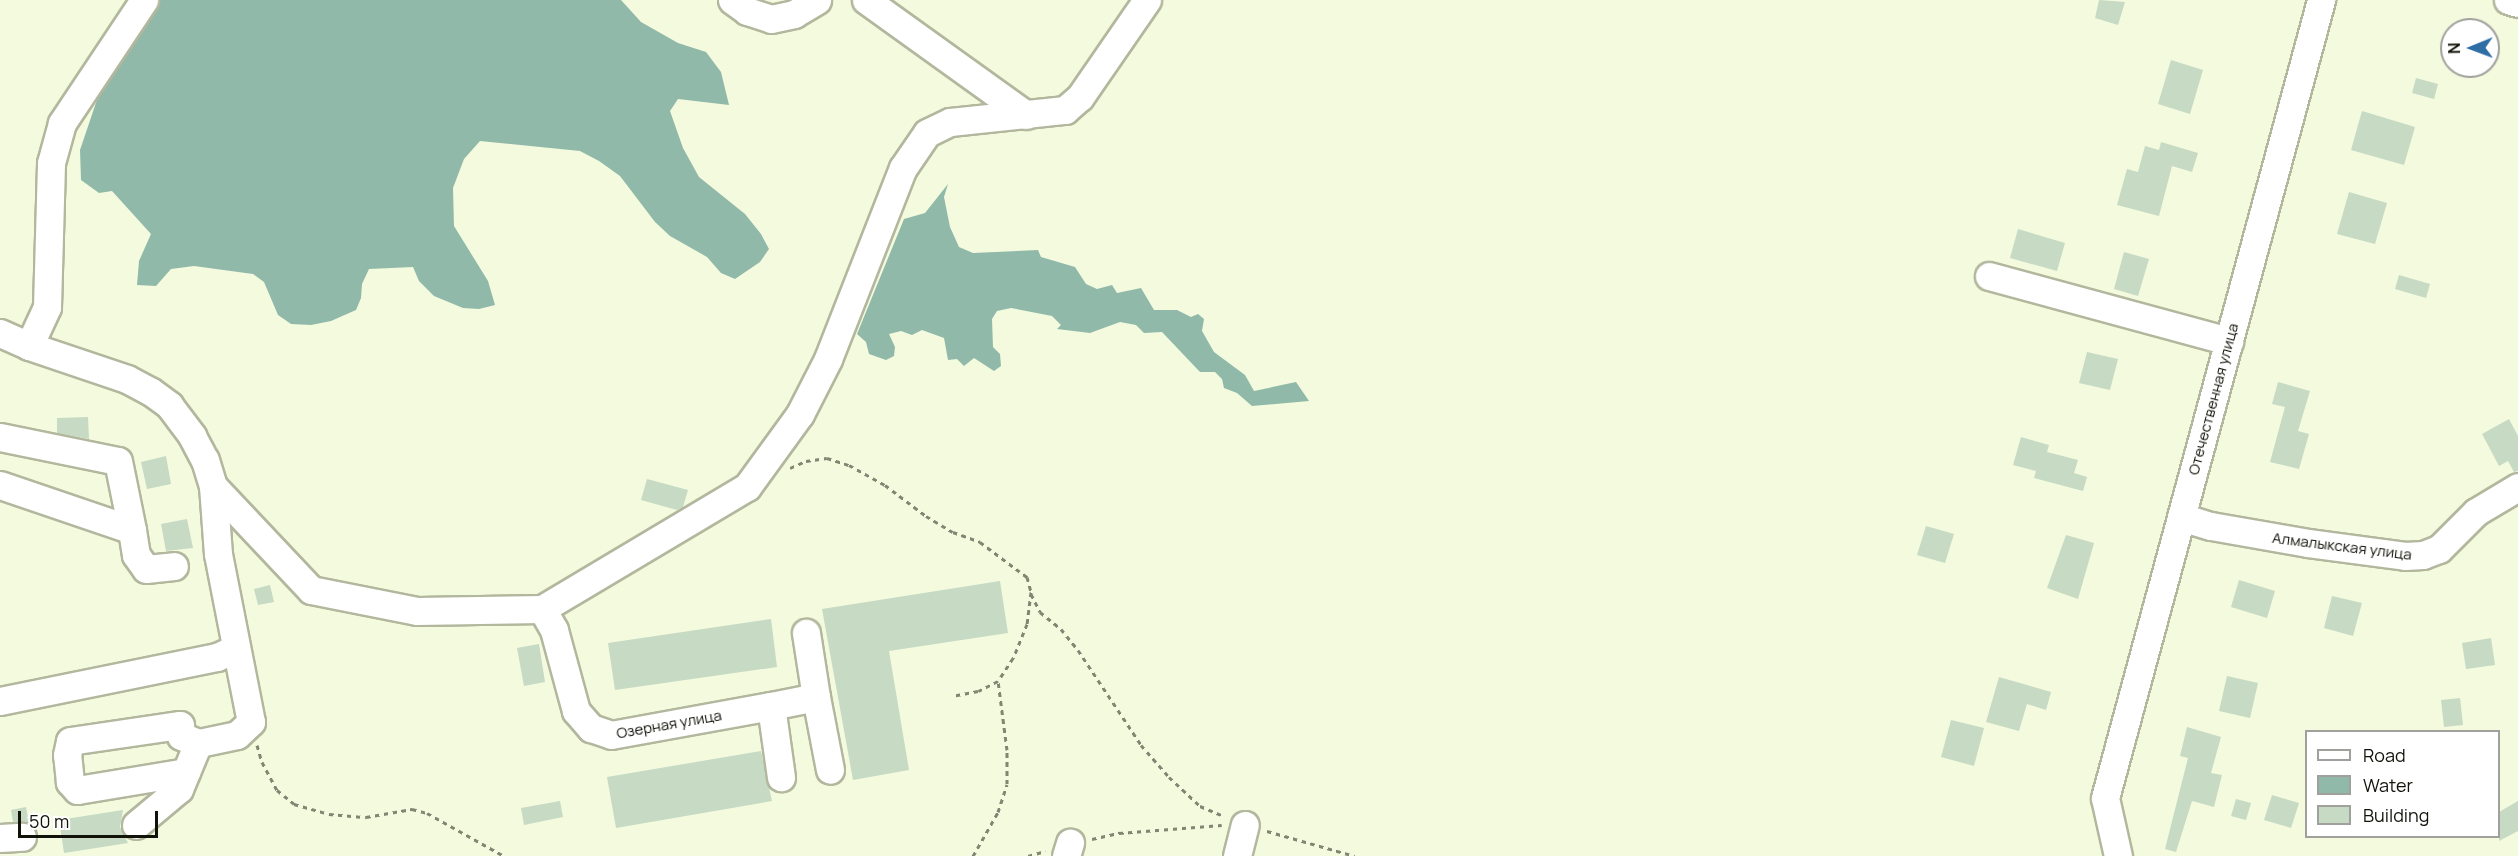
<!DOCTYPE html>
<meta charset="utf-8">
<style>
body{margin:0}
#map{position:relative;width:2518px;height:856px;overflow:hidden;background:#f4fade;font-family:Manrope,sans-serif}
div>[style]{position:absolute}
.water>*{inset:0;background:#91b9a9}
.building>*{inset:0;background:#c6dac4}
.path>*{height:3px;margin-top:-1.5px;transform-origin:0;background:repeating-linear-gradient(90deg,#818572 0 4.5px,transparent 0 9px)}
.roads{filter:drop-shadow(2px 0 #b2b79d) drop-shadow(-2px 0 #b2b79d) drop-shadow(0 2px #b2b79d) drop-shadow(0 -2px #b2b79d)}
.minor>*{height:27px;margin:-13.5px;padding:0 13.5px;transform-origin:13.5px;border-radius:13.5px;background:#fff}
span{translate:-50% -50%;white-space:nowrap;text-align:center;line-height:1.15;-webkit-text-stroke:6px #fff;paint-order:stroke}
.street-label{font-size:15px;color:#111309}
.legend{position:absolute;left:2305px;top:730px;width:195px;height:108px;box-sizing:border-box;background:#fff;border:2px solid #a0a19d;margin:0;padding:8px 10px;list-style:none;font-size:18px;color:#111309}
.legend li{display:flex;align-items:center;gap:12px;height:30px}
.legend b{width:30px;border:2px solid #a0a19d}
.north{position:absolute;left:2440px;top:18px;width:60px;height:60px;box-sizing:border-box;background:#fff;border:2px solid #a0a19d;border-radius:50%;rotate:269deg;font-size:16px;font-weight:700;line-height:24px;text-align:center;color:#111309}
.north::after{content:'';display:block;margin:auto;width:21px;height:27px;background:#2f6ea5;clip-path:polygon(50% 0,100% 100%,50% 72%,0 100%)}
.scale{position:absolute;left:18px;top:811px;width:140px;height:27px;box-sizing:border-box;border:3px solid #111309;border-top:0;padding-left:8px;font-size:18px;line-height:21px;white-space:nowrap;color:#111309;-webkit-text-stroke:4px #fff;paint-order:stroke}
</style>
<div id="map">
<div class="water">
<div style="clip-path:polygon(154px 0,621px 0,641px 22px,678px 43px,706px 52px,721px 72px,729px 105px,678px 99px,670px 111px,683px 148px,699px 177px,745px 214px,761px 234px,769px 249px,760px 262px,735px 279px,721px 273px,707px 257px,670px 236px,655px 222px,620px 176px,599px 161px,580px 151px,480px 141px,464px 159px,453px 188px,454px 226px,488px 281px,495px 305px,479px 309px,463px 308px,434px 296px,419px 281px,413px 267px,369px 269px,362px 284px,361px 298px,356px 310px,331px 321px,311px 325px,291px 324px,278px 315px,264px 282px,253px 274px,194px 266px,171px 269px,156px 286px,137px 285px,139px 261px,151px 234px,112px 191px,99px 193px,81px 180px,80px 150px,102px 85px)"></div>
<div style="clip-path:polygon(948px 184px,944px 197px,950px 227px,959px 247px,973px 253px,1038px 250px,1041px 257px,1075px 267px,1086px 284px,1097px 289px,1112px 285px,1117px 293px,1141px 288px,1154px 310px,1177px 310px,1191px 317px,1198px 314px,1204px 319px,1202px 331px,1214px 352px,1245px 375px,1254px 391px,1296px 382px,1309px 401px,1252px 406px,1237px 393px,1224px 388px,1222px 379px,1215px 372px,1200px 372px,1162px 332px,1144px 333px,1136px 325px,1120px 322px,1090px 333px,1057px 329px,1061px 325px,1052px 316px,1011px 308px,997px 311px,992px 319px,993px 347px,1000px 354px,1001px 366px,994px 371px,974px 358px,964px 366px,957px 359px,948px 360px,944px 338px,922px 330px,912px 335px,901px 331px,889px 334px,895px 347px,894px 356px,886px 360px,869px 354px,866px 342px,857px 334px,904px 219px,925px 213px)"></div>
</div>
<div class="building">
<div style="clip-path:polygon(2099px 0,2125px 2px,2118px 25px,2095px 18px)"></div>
<div style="clip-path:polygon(2171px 60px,2203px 70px,2190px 114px,2158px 104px)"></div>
<div style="clip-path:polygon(2416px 78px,2438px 84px,2434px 99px,2412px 93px)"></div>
<div style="clip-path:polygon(2362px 111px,2415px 127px,2404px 165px,2351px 150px)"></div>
<div style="clip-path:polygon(2161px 142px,2198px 153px,2192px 172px,2172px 166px,2159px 216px,2117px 205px,2127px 169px,2138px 172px,2145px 146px,2159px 150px)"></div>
<div style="clip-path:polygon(2349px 192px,2387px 203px,2375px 244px,2337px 234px)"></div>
<div style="clip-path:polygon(2018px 229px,2065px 243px,2057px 271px,2010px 258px)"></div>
<div style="clip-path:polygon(2124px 252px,2149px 259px,2138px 296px,2114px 289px)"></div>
<div style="clip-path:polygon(2399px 275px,2430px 284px,2426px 298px,2395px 289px)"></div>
<div style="clip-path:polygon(2087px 352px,2118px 359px,2110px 390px,2079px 383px)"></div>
<div style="clip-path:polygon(2278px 382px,2310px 391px,2298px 431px,2309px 434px,2299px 469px,2270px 462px,2285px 407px,2272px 404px)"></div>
<div style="clip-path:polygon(88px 417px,89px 439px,57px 433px,57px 418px)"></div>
<div style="clip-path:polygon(2509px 419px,2518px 436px,2518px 471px,2514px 472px,2508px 461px,2499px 466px,2482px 434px)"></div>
<div style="clip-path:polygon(2021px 437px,2049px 445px,2047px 452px,2078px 460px,2074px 473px,2087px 477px,2083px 491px,2034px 478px,2036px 471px,2013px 465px)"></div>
<div style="clip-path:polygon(166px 456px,171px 484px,147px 489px,141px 462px)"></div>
<div style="clip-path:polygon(647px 479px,688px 490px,683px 507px,677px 510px,641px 500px)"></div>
<div style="clip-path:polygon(187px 519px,193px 548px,166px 551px,161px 524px)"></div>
<div style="clip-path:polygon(1926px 526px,1954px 534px,1945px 563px,1917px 555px)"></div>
<div style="clip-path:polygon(2066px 535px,2094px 543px,2078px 599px,2047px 588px)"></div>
<div style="clip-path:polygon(2239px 580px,2275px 591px,2267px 618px,2231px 607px)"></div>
<div style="clip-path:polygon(1000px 581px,1008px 633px,889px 651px,909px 770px,853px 780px,822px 609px)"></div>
<div style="clip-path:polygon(270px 585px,274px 602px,258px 605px,254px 589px)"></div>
<div style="clip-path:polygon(2332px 596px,2362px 603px,2353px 636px,2324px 628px)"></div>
<div style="clip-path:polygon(771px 619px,777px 667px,615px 690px,608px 643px)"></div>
<div style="clip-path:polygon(2491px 638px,2495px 665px,2466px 669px,2462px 643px)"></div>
<div style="clip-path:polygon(539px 644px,545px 682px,524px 686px,517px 648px)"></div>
<div style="clip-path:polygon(2227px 676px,2258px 683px,2250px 718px,2219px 711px)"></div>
<div style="clip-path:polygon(1999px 677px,2051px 692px,2046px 710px,2027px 704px,2019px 731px,1986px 722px)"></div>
<div style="clip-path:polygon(2460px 698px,2463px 725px,2444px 727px,2441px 700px)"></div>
<div style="clip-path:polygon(1951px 720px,1984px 728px,1974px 766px,1941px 757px)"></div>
<div style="clip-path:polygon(2187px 727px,2221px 737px,2211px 773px,2222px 775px,2214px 807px,2192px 801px,2176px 852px,2165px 849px,2188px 758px,2180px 756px)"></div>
<div style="clip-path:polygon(761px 751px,772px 801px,616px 828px,607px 777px)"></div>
<div style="clip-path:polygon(2272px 795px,2299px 803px,2291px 828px,2264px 820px)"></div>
<div style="clip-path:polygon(2236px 799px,2251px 803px,2246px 820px,2231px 816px)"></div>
<div style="clip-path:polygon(560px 801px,563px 817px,524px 825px,521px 808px)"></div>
<div style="clip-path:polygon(2518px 801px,2518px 831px,2499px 841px,2499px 812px)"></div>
<div style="clip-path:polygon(26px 807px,29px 823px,13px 822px,11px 810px)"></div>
<div style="clip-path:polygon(123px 810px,120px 827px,128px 843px,64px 853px,59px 820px)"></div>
</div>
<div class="path">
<div style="left:790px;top:468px;width:17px;rotate:-24deg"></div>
<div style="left:806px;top:461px;width:21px;rotate:-8deg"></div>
<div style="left:827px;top:458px;width:23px;rotate:18deg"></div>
<div style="left:849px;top:465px;width:41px;rotate:29.1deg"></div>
<div style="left:885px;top:485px;width:51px;rotate:37.1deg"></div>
<div style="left:926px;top:516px;width:31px;rotate:31deg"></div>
<div style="left:953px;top:532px;width:29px;rotate:20deg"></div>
<div style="left:980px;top:542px;width:59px;rotate:36.7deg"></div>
<div style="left:1027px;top:577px;width:16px;rotate:75deg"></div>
<div style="left:1031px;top:592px;width:32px;rotate:97deg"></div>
<div style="left:1027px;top:624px;width:37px;rotate:112deg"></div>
<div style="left:1013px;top:658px;width:27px;rotate:123deg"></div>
<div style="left:998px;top:681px;width:22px;rotate:153deg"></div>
<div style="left:978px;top:691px;width:25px;rotate:169deg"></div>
<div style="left:1031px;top:594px;width:20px;rotate:63deg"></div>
<div style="left:1040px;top:612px;width:27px;rotate:39deg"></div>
<div style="left:1061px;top:629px;width:27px;rotate:51deg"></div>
<div style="left:1078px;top:650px;width:114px;rotate:56.4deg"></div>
<div style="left:1141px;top:745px;width:43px;rotate:48.8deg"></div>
<div style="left:1169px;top:777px;width:42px;rotate:43.1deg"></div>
<div style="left:1200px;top:806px;width:26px;rotate:23deg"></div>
<div style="left:257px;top:745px;width:18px;rotate:74deg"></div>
<div style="left:262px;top:762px;width:32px;rotate:62deg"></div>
<div style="left:277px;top:790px;width:22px;rotate:39deg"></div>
<div style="left:294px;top:804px;width:36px;rotate:16deg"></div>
<div style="left:329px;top:814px;width:37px;rotate:5deg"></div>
<div style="left:366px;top:817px;width:47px;rotate:-9.9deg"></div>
<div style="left:412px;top:809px;width:16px;rotate:15deg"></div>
<div style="left:427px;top:813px;width:88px;rotate:29.2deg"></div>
<div style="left:1267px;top:831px;width:91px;rotate:15.9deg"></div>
<div style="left:1092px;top:839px;width:28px;rotate:-13deg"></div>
<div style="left:1119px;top:833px;width:103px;rotate:-4.4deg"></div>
<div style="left:973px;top:856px;width:51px;rotate:-60.4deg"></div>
<div style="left:998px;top:812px;width:29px;rotate:-72deg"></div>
<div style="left:1007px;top:784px;width:34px;rotate:-90deg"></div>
<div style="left:1007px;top:750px;width:70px;rotate:-97.4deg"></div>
<div style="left:1028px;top:856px;width:18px;rotate:-16deg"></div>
</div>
<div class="roads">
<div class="minor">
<div style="left:732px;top:0;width:19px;rotate:36deg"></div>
<div style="left:747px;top:11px;width:25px;rotate:18deg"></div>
<div style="left:771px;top:19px;width:24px;rotate:-12deg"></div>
<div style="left:794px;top:14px;width:27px;rotate:-31deg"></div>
<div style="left:866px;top:0;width:197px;rotate:35.7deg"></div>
<div style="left:2508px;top:0;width:10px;rotate:17deg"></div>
<div style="left:1989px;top:276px;width:249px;rotate:15.2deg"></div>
<div style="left:0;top:333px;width:32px;rotate:24deg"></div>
<div style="left:29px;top:346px;width:103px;rotate:18.6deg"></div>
<div style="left:127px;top:379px;width:26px;rotate:28deg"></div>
<div style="left:150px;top:391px;width:24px;rotate:36deg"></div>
<div style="left:169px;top:405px;width:39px;rotate:53deg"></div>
<div style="left:192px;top:436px;width:27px;rotate:62deg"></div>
<div style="left:205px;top:460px;width:27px;rotate:73deg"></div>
<div style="left:213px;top:486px;width:68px;rotate:85.8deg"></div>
<div style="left:218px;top:554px;width:171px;rotate:78.9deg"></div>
<div style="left:251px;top:722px;width:19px;rotate:137deg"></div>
<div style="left:237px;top:735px;width:40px;rotate:168deg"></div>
<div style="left:198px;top:743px;width:50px;rotate:112.4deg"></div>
<div style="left:179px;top:789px;width:56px;rotate:140.1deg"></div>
<div style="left:29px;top:346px;width:43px;rotate:-65.2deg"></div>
<div style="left:47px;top:307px;width:144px;rotate:-88.4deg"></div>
<div style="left:51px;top:163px;width:41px;rotate:-74.6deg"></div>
<div style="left:62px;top:123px;width:148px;rotate:-56.3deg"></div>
<div style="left:0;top:437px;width:120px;rotate:11.5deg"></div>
<div style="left:118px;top:461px;width:70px;rotate:78.5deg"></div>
<div style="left:0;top:485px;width:139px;rotate:18.8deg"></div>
<div style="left:132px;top:530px;width:25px;rotate:81deg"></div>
<div style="left:136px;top:555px;width:17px;rotate:54deg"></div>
<div style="left:146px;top:569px;width:28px;rotate:-6deg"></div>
<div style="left:213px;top:486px;width:143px;rotate:46.7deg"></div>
<div style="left:311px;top:590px;width:108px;rotate:11.2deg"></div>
<div style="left:417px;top:611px;width:125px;rotate:-0.9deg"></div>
<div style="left:542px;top:609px;width:239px;rotate:-30.8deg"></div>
<div style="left:747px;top:487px;width:90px;rotate:-54deg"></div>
<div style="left:800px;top:414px;width:62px;rotate:-63deg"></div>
<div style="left:828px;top:359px;width:205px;rotate:-68.6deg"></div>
<div style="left:903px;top:168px;width:42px;rotate:-55.6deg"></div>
<div style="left:927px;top:133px;width:25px;rotate:-26deg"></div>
<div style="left:950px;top:122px;width:116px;rotate:-6deg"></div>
<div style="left:1065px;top:110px;width:20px;rotate:-41deg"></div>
<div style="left:1080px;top:97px;width:118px;rotate:-55.4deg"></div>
<div style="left:2181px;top:517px;width:31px;rotate:17deg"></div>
<div style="left:2211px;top:526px;width:98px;rotate:9.9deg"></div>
<div style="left:2308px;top:543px;width:98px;rotate:7.6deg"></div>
<div style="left:2405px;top:556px;width:18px;rotate:-3deg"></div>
<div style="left:2423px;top:555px;width:17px;rotate:-21deg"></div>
<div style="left:2439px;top:549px;width:52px;rotate:-45deg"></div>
<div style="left:2476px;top:512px;width:49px;rotate:-30.8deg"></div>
<div style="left:542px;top:609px;width:24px;rotate:60deg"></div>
<div style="left:554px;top:630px;width:84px;rotate:74.8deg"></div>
<div style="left:576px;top:711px;width:23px;rotate:49deg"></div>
<div style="left:591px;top:728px;width:21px;rotate:19deg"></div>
<div style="left:611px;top:735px;width:163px;rotate:-10.3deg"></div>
<div style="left:771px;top:706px;width:72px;rotate:82deg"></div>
<div style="left:816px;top:697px;width:74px;rotate:79.1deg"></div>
<div style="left:0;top:701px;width:221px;rotate:-11.5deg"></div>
<div style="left:217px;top:657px;width:21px;rotate:-25deg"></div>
<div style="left:771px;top:706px;width:46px;rotate:-11.3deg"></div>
<div style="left:816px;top:697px;width:65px;rotate:-98.9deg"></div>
<div style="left:186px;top:772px;width:110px;rotate:170.6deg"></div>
<div style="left:77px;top:790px;width:11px;rotate:-131deg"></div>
<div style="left:70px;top:782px;width:27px;rotate:-96deg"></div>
<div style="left:67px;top:755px;width:14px;rotate:-78deg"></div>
<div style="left:70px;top:741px;width:111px;rotate:-8.3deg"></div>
<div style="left:180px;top:725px;width:11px;rotate:85deg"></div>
<div style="left:181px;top:736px;width:18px;rotate:22deg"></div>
<div style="left:0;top:838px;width:22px;rotate:-3deg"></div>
<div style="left:1066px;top:856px;width:14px;rotate:-73deg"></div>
<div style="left:1237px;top:856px;width:32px;rotate:-76deg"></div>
<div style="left:2118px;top:856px;width:59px;rotate:-102.6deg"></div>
<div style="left:2105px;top:798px;width:827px;rotate:-74.85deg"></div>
</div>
</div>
<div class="street-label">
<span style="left:2213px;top:399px;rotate:-75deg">Отечественная улица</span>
<span style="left:2342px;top:546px;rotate:7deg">Алмалыкская улица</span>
<span style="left:669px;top:724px;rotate:-10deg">Озерная улица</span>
</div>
<ul class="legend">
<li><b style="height:8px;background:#fff"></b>Road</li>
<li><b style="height:16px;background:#91b9a9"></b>Water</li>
<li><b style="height:16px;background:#c6dac4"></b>Building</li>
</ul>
<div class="north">N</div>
<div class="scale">50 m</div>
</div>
